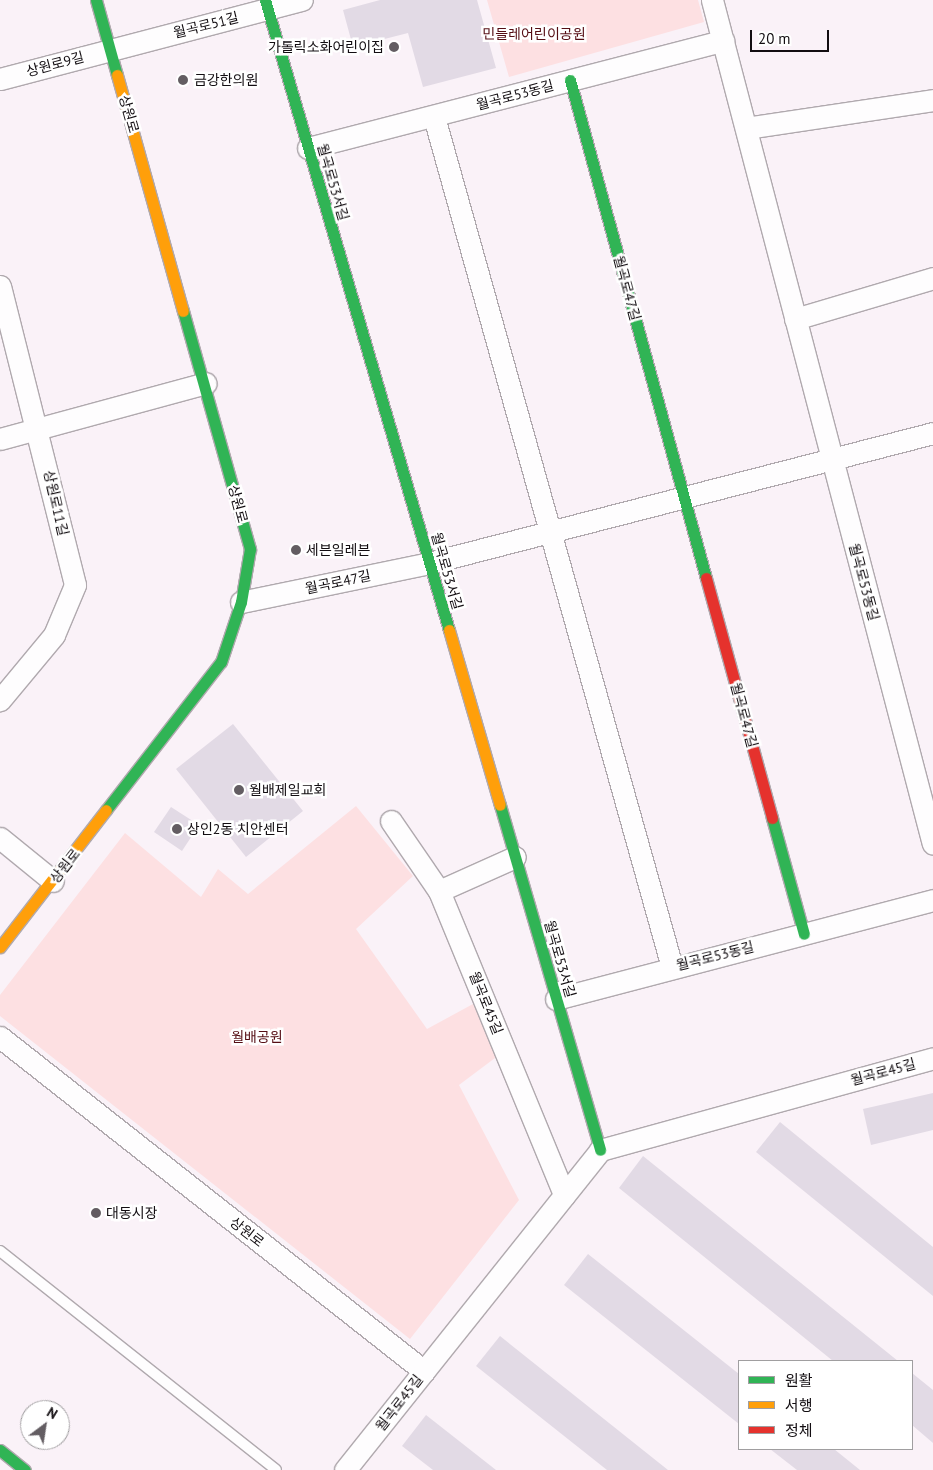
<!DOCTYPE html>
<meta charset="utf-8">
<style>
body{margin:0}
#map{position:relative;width:933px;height:1470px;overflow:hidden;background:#faf2f8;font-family:"PT Sans","Noto Sans KR",sans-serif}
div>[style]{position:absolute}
.green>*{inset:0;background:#fde0e2}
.building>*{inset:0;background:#e2dae5}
.roads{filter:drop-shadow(1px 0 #b0a9ae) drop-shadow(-1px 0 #b0a9ae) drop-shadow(0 1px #b0a9ae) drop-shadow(0 -1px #b0a9ae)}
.lane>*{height:10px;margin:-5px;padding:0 5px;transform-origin:5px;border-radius:5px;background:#fefdfe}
.street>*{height:21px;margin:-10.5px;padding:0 10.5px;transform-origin:10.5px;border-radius:10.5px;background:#fefdfe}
.fast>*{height:11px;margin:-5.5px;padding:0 5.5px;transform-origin:5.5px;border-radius:5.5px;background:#30b455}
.slow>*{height:11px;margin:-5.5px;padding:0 5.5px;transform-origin:5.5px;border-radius:5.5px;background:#ff9f0a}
.jam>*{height:11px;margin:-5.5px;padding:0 5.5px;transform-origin:5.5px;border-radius:5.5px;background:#e5322d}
.dots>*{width:14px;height:14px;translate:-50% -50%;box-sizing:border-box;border:2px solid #fff;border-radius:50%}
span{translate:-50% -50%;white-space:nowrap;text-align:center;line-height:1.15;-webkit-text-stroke:5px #fff;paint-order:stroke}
.street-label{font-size:14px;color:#120d11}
.park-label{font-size:14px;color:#550e14}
.poi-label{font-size:14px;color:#120d11}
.right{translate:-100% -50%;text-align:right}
.left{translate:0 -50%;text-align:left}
.legend{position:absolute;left:738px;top:1360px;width:175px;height:90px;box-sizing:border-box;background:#fff;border:1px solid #a09ea0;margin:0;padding:6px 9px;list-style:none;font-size:15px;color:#120d11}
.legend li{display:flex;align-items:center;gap:10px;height:25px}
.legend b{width:25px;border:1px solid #a09ea0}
.north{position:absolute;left:20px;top:1400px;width:50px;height:50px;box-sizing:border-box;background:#fff;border:1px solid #a09ea0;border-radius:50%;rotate:31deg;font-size:14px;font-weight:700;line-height:20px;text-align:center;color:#120d11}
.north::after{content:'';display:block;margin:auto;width:18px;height:22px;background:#635d62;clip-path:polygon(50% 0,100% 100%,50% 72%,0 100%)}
.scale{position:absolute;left:750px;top:30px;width:79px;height:22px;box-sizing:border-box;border:2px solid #120d11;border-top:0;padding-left:6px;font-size:15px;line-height:18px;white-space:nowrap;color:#120d11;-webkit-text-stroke:4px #fff;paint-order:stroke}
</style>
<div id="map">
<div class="green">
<div style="clip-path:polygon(487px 0,698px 0,704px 22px,509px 77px)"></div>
<div style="clip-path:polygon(356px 806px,413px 876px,356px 929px,427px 1029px,473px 1004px,499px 1055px,459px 1085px,519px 1200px,410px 1339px,0 1016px,0 995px,125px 833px,201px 897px,218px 869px,248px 894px)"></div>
</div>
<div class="building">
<div style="clip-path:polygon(380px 0,477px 0,496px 68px,423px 87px,408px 33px,353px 47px,343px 10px)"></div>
<div style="clip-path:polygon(233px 724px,303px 811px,246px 857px,176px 769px)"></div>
<div style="clip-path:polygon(171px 807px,199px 825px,182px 851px,154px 832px)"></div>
<div style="clip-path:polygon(933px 1093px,933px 1130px,871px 1145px,863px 1109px)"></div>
<div style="clip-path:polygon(780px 1122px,933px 1247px,933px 1296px,756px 1152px)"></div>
<div style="clip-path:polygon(643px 1156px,898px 1361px,833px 1361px,619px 1188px)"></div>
<div style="clip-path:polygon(588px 1254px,739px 1374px,739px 1424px,564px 1285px)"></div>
<div style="clip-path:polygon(500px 1336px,668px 1470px,607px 1470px,476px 1366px)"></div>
<div style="clip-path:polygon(912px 1373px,933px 1390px,933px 1443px,912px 1425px)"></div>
<div style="clip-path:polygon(426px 1415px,496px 1470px,433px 1470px,402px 1446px)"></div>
<div style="clip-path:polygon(770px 1449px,834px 1449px,860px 1470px,797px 1470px)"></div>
</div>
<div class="roads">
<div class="lane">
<div style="left:0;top:1251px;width:352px;rotate:38.4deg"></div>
</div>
<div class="street">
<div style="left:712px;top:0;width:872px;rotate:75.33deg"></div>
<div style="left:0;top:79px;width:312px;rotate:-14.7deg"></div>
<div style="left:434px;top:117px;width:883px;rotate:74.36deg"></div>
<div style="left:746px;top:128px;width:189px;rotate:-8.5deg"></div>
<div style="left:308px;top:148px;width:429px;rotate:-14.5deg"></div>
<div style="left:0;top:286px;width:308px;rotate:75.9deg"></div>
<div style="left:75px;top:585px;width:54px;rotate:112.8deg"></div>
<div style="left:54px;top:635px;width:85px;rotate:129.7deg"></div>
<div style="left:795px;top:319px;width:144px;rotate:-16.5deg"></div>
<div style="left:0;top:439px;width:213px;rotate:-15.2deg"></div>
<div style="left:241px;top:602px;width:192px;rotate:-11.7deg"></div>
<div style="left:429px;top:563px;width:520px;rotate:-14.46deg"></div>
<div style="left:391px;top:821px;width:85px;rotate:55.6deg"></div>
<div style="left:439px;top:891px;width:329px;rotate:67.6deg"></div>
<div style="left:0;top:838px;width:68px;rotate:39.1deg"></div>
<div style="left:439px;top:891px;width:83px;rotate:-24.1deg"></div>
<div style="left:556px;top:999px;width:390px;rotate:-14.7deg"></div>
<div style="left:0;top:1037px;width:540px;rotate:38.23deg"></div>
<div style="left:345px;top:1470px;width:409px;rotate:-51.4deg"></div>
<div style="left:600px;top:1150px;width:345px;rotate:-15.4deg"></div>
</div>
<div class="fast">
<div style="left:96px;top:0;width:78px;rotate:74.4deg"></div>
<div style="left:265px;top:0;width:656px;rotate:73.72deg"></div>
<div style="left:570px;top:80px;width:516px;rotate:74.73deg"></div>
<div style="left:500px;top:805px;width:359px;rotate:73.8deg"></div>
<div style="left:106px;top:810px;width:187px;rotate:-52.2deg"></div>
<div style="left:221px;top:662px;width:63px;rotate:-71.6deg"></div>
<div style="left:241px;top:602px;width:54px;rotate:-80.4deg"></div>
<div style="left:250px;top:549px;width:247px;rotate:-105.7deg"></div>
<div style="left:772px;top:818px;width:120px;rotate:74.6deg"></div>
<div style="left:0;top:1450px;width:32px;rotate:39deg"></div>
</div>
<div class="slow">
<div style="left:117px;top:75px;width:245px;rotate:74.4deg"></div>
<div style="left:449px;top:630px;width:182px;rotate:73.8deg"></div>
<div style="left:0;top:947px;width:173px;rotate:-52.3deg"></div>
</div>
<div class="jam">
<div style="left:706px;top:578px;width:249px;rotate:74.6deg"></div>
</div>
</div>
<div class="dots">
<div style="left:394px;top:47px;background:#635d62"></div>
<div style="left:183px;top:80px;background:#635d62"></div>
<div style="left:296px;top:550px;background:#635d62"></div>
<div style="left:239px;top:790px;background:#635d62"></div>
<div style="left:177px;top:829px;background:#635d62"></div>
<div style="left:96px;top:1213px;background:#635d62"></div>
</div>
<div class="street-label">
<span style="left:206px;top:25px;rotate:-14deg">월곡로51길</span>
<span style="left:55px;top:64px;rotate:-15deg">상원로9길</span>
<span style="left:515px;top:95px;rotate:-15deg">월곡로53동길</span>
<span style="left:129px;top:114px;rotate:74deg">상원로</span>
<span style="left:333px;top:182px;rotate:74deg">월곡로53서길</span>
<span style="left:627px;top:288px;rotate:75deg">월곡로47길</span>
<span style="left:56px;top:503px;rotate:77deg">상원로11길</span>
<span style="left:238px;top:504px;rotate:75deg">상원로</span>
<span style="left:447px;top:571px;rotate:74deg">월곡로53서길</span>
<span style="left:338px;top:582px;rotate:-12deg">월곡로47길</span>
<span style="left:864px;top:582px;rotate:75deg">월곡로53동길</span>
<span style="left:744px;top:715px;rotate:75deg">월곡로47길</span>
<span style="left:65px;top:866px;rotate:-52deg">상원로</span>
<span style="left:715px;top:956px;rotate:-14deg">월곡로53동길</span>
<span style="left:560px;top:959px;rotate:74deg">월곡로53서길</span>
<span style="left:486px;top:1003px;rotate:68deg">월곡로45길</span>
<span style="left:883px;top:1072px;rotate:-15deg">월곡로45길</span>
<span style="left:247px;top:1232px;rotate:38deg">상원로</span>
<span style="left:399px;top:1403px;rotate:-52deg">월곡로45길</span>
</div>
<div class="park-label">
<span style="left:534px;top:34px">민들레어린이공원</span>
<span style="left:257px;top:1037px">월배공원</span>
</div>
<div class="poi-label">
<span class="right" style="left:384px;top:47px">가톨릭소화어린이집</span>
<span class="left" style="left:194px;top:80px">금강한의원</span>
<span class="left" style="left:306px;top:550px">세븐일레븐</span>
<span class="left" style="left:249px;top:790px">월배제일교회</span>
<span class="left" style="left:187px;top:829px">상인2동 치안센터</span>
<span class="left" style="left:106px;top:1213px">대동시장</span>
</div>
<ul class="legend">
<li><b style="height:6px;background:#30b455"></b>원활</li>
<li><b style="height:6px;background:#ff9f0a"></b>서행</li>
<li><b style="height:6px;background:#e5322d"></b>정체</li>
</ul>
<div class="north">N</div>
<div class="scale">20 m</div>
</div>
